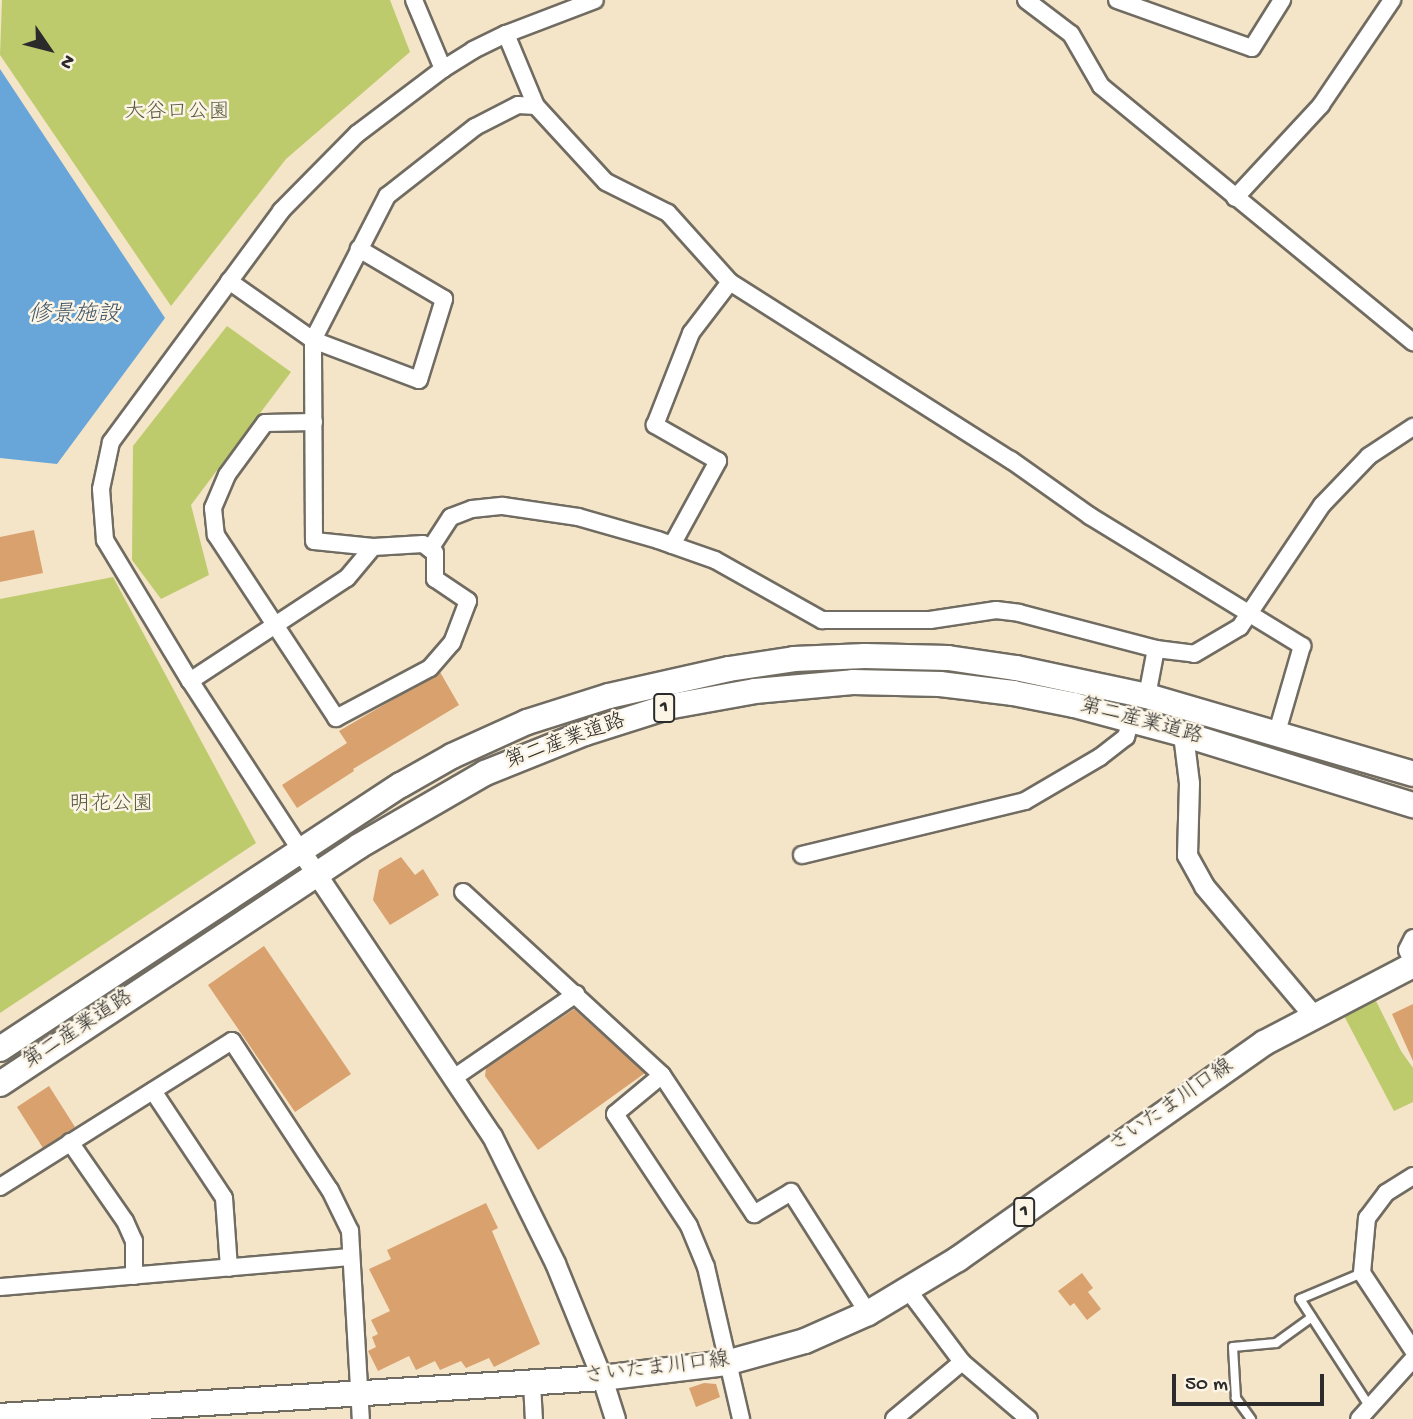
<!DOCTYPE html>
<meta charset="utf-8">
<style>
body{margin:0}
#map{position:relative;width:1413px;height:1419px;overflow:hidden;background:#f4e4c8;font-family:"Gochi Hand","Klee One",sans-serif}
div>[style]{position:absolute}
.green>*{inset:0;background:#becb6d}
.water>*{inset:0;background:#68a6da}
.building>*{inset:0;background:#d8a16e}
.roads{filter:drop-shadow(2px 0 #716c62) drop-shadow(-2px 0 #716c62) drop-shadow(0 2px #716c62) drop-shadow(0 -2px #716c62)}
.service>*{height:8px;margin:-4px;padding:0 4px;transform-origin:4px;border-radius:4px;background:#fff}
.minor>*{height:16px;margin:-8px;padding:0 8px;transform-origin:8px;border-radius:8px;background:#fff}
.tertiary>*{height:19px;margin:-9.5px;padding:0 9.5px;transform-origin:9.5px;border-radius:9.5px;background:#fff}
.primary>*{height:24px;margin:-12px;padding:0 12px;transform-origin:12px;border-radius:12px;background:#fff}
span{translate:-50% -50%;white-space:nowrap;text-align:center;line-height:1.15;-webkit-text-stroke:5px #fcf5e5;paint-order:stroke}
.shield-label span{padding:2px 5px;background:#fcf5e5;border:2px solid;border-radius:5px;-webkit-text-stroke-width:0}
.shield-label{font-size:19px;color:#2b2b2b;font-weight:700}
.park-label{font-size:21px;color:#575b3f}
.street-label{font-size:21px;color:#2b2b2b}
.water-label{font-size:23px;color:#405668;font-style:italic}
.north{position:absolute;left:14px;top:14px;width:70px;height:70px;-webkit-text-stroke:5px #fcf5e5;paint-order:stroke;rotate:125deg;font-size:19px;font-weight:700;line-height:28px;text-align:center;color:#2b2b2b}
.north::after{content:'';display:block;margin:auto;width:24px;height:32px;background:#2b2b2b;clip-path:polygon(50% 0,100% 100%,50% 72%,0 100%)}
.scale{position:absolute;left:1172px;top:1374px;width:152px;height:32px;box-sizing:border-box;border:4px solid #2b2b2b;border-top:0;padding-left:9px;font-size:21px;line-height:24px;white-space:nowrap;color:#2b2b2b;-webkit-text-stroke:5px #fcf5e5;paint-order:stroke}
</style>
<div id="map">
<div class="green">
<div style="clip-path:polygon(2px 0,390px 0,410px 52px,286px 159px,171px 306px,0 55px)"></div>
<div style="clip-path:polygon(227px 326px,291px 372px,191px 505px,209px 575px,161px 599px,132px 560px,133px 446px)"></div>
<div style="clip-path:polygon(113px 577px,256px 843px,0 1013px,0 599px)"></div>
<div style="clip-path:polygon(1375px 999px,1401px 1051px,1413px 1068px,1413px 1102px,1394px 1111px,1342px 1012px)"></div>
</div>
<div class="water">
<div style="clip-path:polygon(0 69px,165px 318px,57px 464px,0 458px)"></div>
</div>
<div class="building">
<div style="clip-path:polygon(34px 530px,43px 573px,0 582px,0 537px)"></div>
<div style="clip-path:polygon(440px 672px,459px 705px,353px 769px,354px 771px,297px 808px,282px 785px,347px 743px,339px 731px)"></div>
<div style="clip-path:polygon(401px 857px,415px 875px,423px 869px,439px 895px,390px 925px,373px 900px,379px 870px)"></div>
<div style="clip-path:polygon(264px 946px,351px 1074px,295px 1112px,208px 985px)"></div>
<div style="clip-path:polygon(1413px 1004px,1413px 1061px,1392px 1014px)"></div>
<div style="clip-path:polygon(574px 1009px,645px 1073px,538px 1150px,485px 1076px,486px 1068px)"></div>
<div style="clip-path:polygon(49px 1086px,75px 1127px,43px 1148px,17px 1107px)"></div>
<div style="clip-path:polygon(486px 1203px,498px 1228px,492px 1231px,540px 1344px,494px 1367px,489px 1358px,466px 1368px,461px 1361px,440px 1370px,435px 1361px,416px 1370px,409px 1356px,378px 1371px,368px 1351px,376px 1347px,372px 1337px,378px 1334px,371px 1320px,390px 1311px,369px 1269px,391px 1259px,387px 1250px)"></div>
<div style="clip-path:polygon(1082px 1273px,1093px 1288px,1088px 1292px,1101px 1309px,1087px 1320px,1074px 1303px,1070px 1306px,1058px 1291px)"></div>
<div style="clip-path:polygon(704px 1383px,716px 1384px,720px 1397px,696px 1407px,689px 1388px)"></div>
</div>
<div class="roads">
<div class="service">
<div style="left:1362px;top:1273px;width:67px;rotate:157.2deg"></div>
<div style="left:1300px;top:1299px;width:129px;rotate:57.1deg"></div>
<div style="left:1251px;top:1419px;width:26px;rotate:-126deg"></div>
<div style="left:1236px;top:1398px;width:51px;rotate:-93.4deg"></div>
<div style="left:1233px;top:1347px;width:43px;rotate:-5.3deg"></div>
<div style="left:1276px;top:1343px;width:44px;rotate:-35.8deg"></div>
</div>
<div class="minor">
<div style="left:414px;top:0;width:75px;rotate:67.2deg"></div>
<div style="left:1026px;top:0;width:56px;rotate:37.1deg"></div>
<div style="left:1071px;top:34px;width:60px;rotate:60deg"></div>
<div style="left:1101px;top:86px;width:404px;rotate:39.4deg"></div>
<div style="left:1117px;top:0;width:143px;rotate:19.6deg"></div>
<div style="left:1252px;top:48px;width:57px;rotate:-58deg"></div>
<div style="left:506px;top:34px;width:78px;rotate:67.4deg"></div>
<div style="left:536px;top:106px;width:103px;rotate:47.4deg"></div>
<div style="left:606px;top:182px;width:69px;rotate:26.6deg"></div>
<div style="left:668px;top:213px;width:93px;rotate:48.1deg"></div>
<div style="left:730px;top:282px;width:333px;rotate:32.4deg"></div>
<div style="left:1011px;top:460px;width:97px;rotate:35.3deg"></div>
<div style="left:1090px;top:516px;width:249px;rotate:31.5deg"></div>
<div style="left:1302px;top:646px;width:90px;rotate:106.2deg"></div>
<div style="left:1235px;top:198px;width:127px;rotate:-47.2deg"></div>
<div style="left:1321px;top:105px;width:127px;rotate:-55.9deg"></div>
<div style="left:229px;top:281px;width:103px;rotate:35.1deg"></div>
<div style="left:313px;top:340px;width:113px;rotate:20.7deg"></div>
<div style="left:419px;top:380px;width:85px;rotate:-72.8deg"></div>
<div style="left:444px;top:299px;width:99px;rotate:-149.5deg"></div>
<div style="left:314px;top:422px;width:49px;rotate:178.8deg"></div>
<div style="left:265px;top:423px;width:64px;rotate:126.2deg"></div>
<div style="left:227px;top:475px;width:36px;rotate:113deg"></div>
<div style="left:213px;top:508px;width:27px;rotate:84deg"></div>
<div style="left:216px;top:535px;width:219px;rotate:56.7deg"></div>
<div style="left:336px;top:718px;width:106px;rotate:-28deg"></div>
<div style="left:430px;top:668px;width:33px;rotate:-49deg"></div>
<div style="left:452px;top:643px;width:45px;rotate:-69.1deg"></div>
<div style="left:468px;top:601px;width:40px;rotate:-146deg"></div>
<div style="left:435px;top:579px;width:26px;rotate:-90deg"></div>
<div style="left:435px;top:553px;width:15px;rotate:-143deg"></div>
<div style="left:423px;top:544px;width:50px;rotate:176.6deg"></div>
<div style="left:373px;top:547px;width:59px;rotate:-174.2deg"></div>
<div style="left:314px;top:541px;width:201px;rotate:-90.3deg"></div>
<div style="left:313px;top:340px;width:162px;rotate:-62.8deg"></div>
<div style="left:387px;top:196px;width:112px;rotate:-38.1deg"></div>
<div style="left:475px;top:127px;width:48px;rotate:-27.1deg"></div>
<div style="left:518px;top:105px;width:18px;rotate:3deg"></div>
<div style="left:672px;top:545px;width:96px;rotate:-61.3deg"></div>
<div style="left:718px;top:461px;width:73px;rotate:-150.3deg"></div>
<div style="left:655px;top:425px;width:99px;rotate:-68.6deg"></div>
<div style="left:691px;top:333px;width:64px;rotate:-52.6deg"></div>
<div style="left:430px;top:549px;width:38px;rotate:-57deg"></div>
<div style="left:451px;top:517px;width:22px;rotate:-21deg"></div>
<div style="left:472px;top:509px;width:31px;rotate:-6deg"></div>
<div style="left:503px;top:506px;width:76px;rotate:8.3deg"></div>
<div style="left:578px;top:517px;width:83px;rotate:16deg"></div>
<div style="left:658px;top:540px;width:60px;rotate:19.3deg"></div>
<div style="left:715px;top:560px;width:123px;rotate:29.3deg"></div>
<div style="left:822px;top:620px;width:108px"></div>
<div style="left:930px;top:620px;width:67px;rotate:-8.6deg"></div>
<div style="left:996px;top:610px;width:23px;rotate:7deg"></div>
<div style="left:1019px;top:613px;width:142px;rotate:14.7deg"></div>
<div style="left:190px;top:681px;width:188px;rotate:-33.3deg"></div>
<div style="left:347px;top:578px;width:40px;rotate:-50deg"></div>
<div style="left:1147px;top:696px;width:48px;rotate:-79.2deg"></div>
<div style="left:1156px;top:649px;width:38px;rotate:7deg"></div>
<div style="left:1194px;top:654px;width:53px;rotate:-30.4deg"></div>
<div style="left:1240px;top:627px;width:147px;rotate:-56.1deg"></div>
<div style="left:1322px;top:505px;width:68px;rotate:-46.2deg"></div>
<div style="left:1369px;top:456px;width:53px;rotate:-33.4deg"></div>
<div style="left:301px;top:851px;width:203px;rotate:-123.1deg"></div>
<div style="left:190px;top:681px;width:165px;rotate:-121.1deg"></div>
<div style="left:105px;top:540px;width:51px;rotate:-94.5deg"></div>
<div style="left:101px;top:489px;width:48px;rotate:-78deg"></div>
<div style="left:111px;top:442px;width:287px;rotate:-53.6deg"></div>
<div style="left:281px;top:211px;width:108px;rotate:-45.4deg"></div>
<div style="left:357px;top:134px;width:108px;rotate:-37.1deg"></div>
<div style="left:443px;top:69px;width:36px;rotate:-32deg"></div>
<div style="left:473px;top:50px;width:37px;rotate:-26deg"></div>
<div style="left:506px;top:34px;width:95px;rotate:-20.9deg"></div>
<div style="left:802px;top:855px;width:229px;rotate:-13.6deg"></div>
<div style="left:1025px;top:801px;width:87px;rotate:-30.4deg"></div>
<div style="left:1100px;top:757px;width:33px;rotate:-38deg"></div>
<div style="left:1126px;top:737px;width:19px;rotate:-74deg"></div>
<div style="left:463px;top:892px;width:270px;rotate:42.6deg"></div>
<div style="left:662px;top:1075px;width:167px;rotate:56.5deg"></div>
<div style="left:754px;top:1214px;width:43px;rotate:-30.7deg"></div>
<div style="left:791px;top:1192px;width:143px;rotate:57.5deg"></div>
<div style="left:1413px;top:938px;width:13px;rotate:117deg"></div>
<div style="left:1407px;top:950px;width:14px;rotate:65deg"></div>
<div style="left:662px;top:1075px;width:61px;rotate:140.3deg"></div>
<div style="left:615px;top:1114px;width:134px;rotate:56.5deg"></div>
<div style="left:689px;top:1226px;width:44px;rotate:67.5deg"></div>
<div style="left:706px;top:1267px;width:156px;rotate:77deg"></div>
<div style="left:455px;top:1077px;width:147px;rotate:-34.4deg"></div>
<div style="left:153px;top:1091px;width:128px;rotate:56.4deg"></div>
<div style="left:224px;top:1198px;width:70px;rotate:85.9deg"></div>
<div style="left:70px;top:1142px;width:96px;rotate:55.2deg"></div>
<div style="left:125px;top:1221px;width:22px;rotate:66deg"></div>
<div style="left:134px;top:1241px;width:35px;rotate:90deg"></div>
<div style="left:1413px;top:1176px;width:32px;rotate:148deg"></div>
<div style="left:1386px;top:1193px;width:31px;rotate:127deg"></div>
<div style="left:1367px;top:1218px;width:55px;rotate:95.2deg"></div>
<div style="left:1362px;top:1273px;width:92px;rotate:56.5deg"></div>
<div style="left:0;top:1187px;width:274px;rotate:-32.2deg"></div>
<div style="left:232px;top:1041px;width:178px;rotate:56.7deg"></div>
<div style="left:330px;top:1190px;width:46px;rotate:64deg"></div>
<div style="left:350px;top:1231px;width:188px;rotate:86.7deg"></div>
<div style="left:0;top:1287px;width:352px;rotate:-4.9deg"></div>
<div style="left:908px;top:1290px;width:90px;rotate:53.1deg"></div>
<div style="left:962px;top:1362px;width:88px;rotate:40.4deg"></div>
<div style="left:532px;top:1383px;width:36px;rotate:87deg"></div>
<div style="left:894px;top:1419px;width:89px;rotate:-40deg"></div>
<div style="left:1359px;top:1419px;width:81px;rotate:-48deg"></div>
</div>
<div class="tertiary">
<div style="left:1183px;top:734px;width:49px;rotate:83deg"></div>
<div style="left:1189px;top:783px;width:72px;rotate:91.6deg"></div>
<div style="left:1187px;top:855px;width:35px;rotate:61deg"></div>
<div style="left:1204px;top:886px;width:169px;rotate:49.8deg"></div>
<div style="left:301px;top:851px;width:343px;rotate:56.2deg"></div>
<div style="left:492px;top:1136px;width:142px;rotate:63.6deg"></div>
<div style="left:555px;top:1263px;width:124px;rotate:67.8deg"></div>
<div style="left:602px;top:1378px;width:43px;rotate:72.4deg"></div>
</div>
<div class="primary">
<div style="left:0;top:1049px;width:480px;rotate:-33.4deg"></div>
<div style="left:401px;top:785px;width:59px;rotate:-29.6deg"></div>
<div style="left:452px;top:756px;width:82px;rotate:-24.4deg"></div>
<div style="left:527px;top:722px;width:86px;rotate:-17.6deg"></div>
<div style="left:609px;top:696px;width:123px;rotate:-12.7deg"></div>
<div style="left:729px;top:669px;width:66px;rotate:-8.7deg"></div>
<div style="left:794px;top:659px;width:71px;rotate:-2.4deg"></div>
<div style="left:865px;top:656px;width:83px;rotate:1.4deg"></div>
<div style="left:948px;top:658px;width:69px;rotate:8.4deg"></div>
<div style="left:1016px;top:668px;width:134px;rotate:12.1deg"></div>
<div style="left:1147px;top:696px;width:277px;rotate:16.3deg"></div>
<div style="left:0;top:1084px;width:431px;rotate:-33.5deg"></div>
<div style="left:359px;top:846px;width:146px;rotate:-30.1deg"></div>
<div style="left:485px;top:773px;width:108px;rotate:-21.8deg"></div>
<div style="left:585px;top:733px;width:86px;rotate:-17.6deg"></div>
<div style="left:667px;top:707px;width:89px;rotate:-10.3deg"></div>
<div style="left:755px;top:691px;width:98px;rotate:-5.2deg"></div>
<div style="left:853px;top:682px;width:87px;rotate:1.3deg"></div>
<div style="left:940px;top:684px;width:74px;rotate:7deg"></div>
<div style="left:1013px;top:693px;width:62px;rotate:11.1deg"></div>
<div style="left:1074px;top:705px;width:113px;rotate:14.9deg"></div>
<div style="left:1183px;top:734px;width:241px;rotate:17.2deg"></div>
<div style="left:0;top:1416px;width:603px;rotate:-3.61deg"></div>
<div style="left:602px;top:1378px;width:125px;rotate:-6.9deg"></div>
<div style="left:726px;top:1363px;width:82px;rotate:-15.6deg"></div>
<div style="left:805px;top:1341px;width:69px;rotate:-24deg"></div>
<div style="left:868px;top:1313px;width:105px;rotate:-31deg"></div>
<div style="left:958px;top:1259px;width:375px;rotate:-35.2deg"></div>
<div style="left:1264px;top:1043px;width:168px;rotate:-27.6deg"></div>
</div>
</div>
<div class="shield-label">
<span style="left:664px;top:708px">1</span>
<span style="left:1024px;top:1212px">1</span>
</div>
<div class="park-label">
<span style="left:177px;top:114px">大谷口公園</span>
<span style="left:111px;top:806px">明花公園</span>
</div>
<div class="street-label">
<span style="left:1141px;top:723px;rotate:15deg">第二産業道路</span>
<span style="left:566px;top:743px;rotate:-20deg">第二産業道路</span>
<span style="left:79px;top:1031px;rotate:-33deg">第二産業道路</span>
<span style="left:1172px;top:1107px;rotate:-35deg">さいたま川口線</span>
<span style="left:657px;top:1370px;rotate:-7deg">さいたま川口線</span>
</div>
<div class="water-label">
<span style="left:74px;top:316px">修景施設</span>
</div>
<div class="north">N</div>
<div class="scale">50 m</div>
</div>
